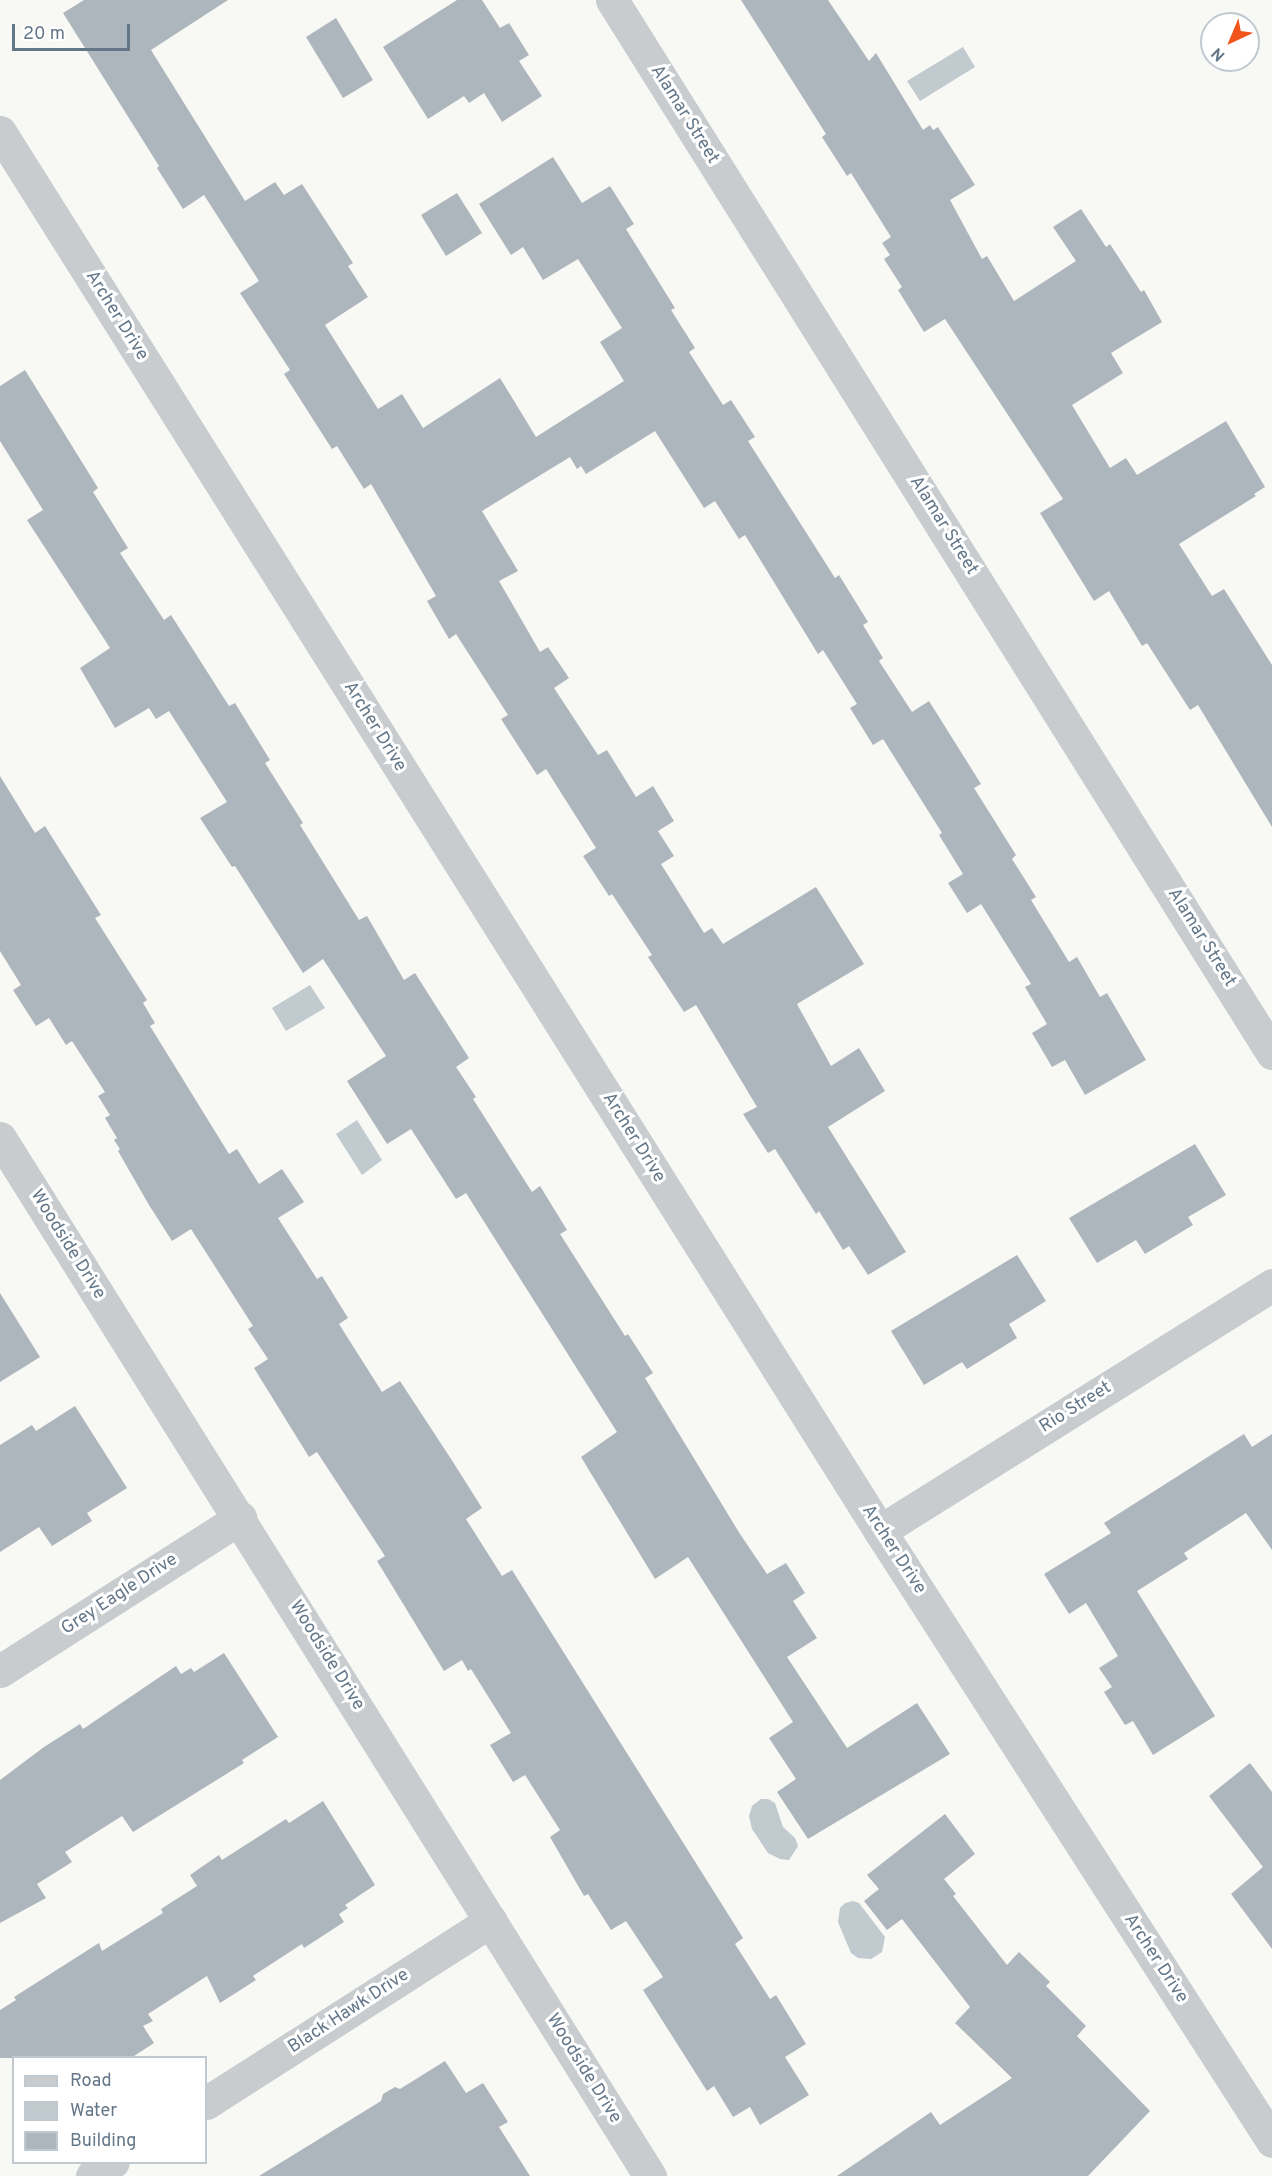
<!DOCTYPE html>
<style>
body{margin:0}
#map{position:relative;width:1272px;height:2176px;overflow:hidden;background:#f8f8f5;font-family:Overpass,sans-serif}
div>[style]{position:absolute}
.water>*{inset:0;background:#c0cacf}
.building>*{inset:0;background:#aeb6bd}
.minor>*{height:33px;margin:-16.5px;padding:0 16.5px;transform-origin:16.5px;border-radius:16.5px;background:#c8cccf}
span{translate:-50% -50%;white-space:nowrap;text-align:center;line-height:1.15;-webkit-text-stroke:6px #fff;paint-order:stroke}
.street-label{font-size:18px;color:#647789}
.legend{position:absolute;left:12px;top:2056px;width:195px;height:108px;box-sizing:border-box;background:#fff;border:2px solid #c1c9d0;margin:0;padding:8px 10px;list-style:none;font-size:18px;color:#647789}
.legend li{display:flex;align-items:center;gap:12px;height:30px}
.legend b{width:30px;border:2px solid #c1c9d0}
.north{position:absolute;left:1200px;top:12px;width:60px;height:60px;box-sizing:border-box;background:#fff;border:2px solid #c1c9d0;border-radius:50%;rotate:224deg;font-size:16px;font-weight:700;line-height:24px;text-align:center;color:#647789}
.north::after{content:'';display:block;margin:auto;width:21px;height:27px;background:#f2541b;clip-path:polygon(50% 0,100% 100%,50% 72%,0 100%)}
.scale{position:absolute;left:12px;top:24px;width:118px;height:27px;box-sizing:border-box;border:3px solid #647789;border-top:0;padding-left:8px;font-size:18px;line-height:21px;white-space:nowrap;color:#647789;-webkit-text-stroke:4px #fff;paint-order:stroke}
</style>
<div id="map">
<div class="water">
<div style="clip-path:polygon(963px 47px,975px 67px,920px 101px,907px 81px)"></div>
<div style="clip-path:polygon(310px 985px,325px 1008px,286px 1031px,272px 1008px)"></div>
<div style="clip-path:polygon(357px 1120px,382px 1160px,362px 1175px,336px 1134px)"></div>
<div style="clip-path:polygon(761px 1799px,768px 1799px,775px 1803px,783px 1827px,795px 1838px,798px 1846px,789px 1860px,780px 1859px,768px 1853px,752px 1829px,749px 1816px,752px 1806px)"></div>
<div style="clip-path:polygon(853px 1901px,859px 1903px,885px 1937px,882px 1952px,871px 1959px,858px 1958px,851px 1953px,838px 1922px,840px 1908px,845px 1903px)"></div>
</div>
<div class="building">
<div style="clip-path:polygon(84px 0,228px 0,151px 50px,245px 201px,275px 182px,284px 195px,302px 184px,353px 263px,348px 266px,368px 297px,325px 325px,378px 409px,402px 394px,423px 428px,500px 378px,536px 437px,624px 381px,600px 342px,622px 328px,578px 259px,543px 280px,523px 247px,511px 255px,479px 204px,553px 157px,582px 203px,610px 186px,634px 224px,626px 229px,675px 308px,671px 310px,695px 348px,689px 352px,723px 405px,731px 400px,755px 437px,748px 441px,835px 578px,839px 575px,868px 622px,863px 625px,883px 658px,879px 661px,912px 712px,929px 701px,981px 784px,974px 788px,1016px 855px,1012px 859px,1036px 897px,1031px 900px,1069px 962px,1077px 957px,1100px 997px,1107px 993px,1146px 1060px,1085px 1095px,1065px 1060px,1052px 1067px,1032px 1033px,1047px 1024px,1025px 987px,1031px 984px,981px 904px,967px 913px,948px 883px,963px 874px,939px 835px,942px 833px,883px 739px,873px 745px,850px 708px,857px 704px,823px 650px,818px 654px,745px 535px,739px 539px,715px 501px,704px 508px,655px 431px,586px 474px,581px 466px,577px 469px,570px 457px,482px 511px,518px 571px,499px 581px,540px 652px,548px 647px,569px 678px,554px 688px,598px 755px,607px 750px,636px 797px,653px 786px,674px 821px,658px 831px,674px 856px,661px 864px,704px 933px,712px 928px,723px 944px,816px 887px,864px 964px,797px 1004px,831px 1066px,859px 1048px,885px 1091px,828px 1127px,906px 1252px,868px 1275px,849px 1246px,843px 1250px,819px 1211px,816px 1214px,775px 1149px,768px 1153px,743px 1114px,757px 1107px,696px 1005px,684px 1012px,648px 957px,652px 955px,612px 894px,609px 896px,583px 856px,596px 848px,546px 769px,537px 775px,501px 719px,508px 715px,456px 634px,449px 639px,427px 601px,436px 596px,371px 484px,364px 489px,337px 446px,332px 449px,284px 374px,290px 370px,240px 293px,259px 281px,204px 195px,183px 209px,157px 168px,159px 166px,63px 13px)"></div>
<div style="clip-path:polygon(457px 0,482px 0,500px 28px,509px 23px,529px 55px,519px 61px,542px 96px,502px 122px,484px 93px,469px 103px,464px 96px,428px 119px,383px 47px)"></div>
<div style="clip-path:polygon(741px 0,828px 0,869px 61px,876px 53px,923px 130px,930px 125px,933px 130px,938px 127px,975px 185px,950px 200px,982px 259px,987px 256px,1014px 301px,1076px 261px,1053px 227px,1081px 209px,1106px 247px,1110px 244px,1141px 292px,1144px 290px,1162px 322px,1111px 353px,1123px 373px,1072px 405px,1110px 468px,1126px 458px,1137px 475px,1226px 421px,1265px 487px,1254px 494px,1256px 496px,1179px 544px,1212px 596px,1224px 589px,1272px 665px,1272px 827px,1198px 705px,1190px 710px,1147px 643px,1142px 646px,1109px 591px,1094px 601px,1040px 513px,1063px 499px,945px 319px,924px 332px,898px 290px,902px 287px,884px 259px,890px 255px,882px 243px,891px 237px,851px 173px,847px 176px,822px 137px,826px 134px)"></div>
<div style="clip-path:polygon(336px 18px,373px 80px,343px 98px,306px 37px)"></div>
<div style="clip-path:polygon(457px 193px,482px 233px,446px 256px,421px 215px)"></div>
<div style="clip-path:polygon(25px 370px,98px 488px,93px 492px,128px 548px,120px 553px,164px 620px,171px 615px,229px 706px,235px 703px,270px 760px,265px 763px,303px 823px,300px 825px,359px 920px,367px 916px,404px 980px,415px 973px,469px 1058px,456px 1067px,476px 1097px,473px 1099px,532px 1192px,540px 1186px,567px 1230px,560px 1234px,625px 1336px,628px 1334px,653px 1373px,645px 1378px,740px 1534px,767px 1574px,786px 1563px,805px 1593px,793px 1601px,817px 1638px,787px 1657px,847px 1748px,917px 1703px,950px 1754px,808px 1839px,777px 1792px,796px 1779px,769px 1738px,793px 1722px,688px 1557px,655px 1579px,581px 1457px,617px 1432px,466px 1193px,456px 1199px,411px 1129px,387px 1144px,347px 1081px,386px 1056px,323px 959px,303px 973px,235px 866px,232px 867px,200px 818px,227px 802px,169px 711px,156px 719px,149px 708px,115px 728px,80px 668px,110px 648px,27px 520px,43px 510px,0 441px,0 386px)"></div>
<div style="clip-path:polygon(0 776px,35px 833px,45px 826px,101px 915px,95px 918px,147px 1000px,143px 1003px,155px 1023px,150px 1026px,229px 1154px,237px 1149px,259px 1184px,282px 1169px,304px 1202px,278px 1218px,317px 1279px,322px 1276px,348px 1318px,339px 1324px,382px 1392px,400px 1381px,453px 1462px,482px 1508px,466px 1519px,502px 1576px,512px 1570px,743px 1938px,735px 1944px,770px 1999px,776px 1995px,806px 2044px,785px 2057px,809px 2095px,760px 2125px,750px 2107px,733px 2117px,714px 2086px,707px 2091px,643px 1990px,663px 1977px,626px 1921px,611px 1930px,588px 1894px,584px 1896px,550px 1837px,560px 1830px,525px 1775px,513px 1782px,490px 1745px,511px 1733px,471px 1669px,468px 1671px,462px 1660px,444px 1671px,377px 1561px,385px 1556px,317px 1452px,309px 1457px,254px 1368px,268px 1359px,248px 1329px,253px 1326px,191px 1229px,172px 1241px,149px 1205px,118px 1151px,120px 1149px,114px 1140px,117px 1138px,105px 1118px,110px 1115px,98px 1096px,105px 1092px,72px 1041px,66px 1045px,49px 1018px,36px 1026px,13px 990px,21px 985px,0 951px)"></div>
<div style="clip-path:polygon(1195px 1144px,1226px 1195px,1188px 1217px,1193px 1225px,1145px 1254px,1136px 1240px,1097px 1263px,1069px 1218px)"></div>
<div style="clip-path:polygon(1017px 1255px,1046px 1301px,1009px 1324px,1017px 1338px,967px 1369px,962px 1362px,924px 1385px,891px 1331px)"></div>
<div style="clip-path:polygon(0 1293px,40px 1357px,0 1382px)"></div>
<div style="clip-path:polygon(75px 1406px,127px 1488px,87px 1513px,92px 1521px,52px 1546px,39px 1527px,0 1552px,0 1445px,32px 1425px,36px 1431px)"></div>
<div style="clip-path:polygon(1244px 1434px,1252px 1447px,1272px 1434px,1272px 1550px,1246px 1513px,1184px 1553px,1188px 1559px,1137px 1591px,1215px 1716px,1153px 1755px,1133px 1721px,1125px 1725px,1104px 1692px,1112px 1687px,1099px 1668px,1118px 1656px,1086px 1603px,1069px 1614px,1044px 1574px,1111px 1533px,1104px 1523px)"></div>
<div style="clip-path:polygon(224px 1653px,278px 1737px,242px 1760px,244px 1763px,133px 1832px,122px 1816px,65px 1852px,72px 1862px,37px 1884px,46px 1898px,0 1923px,0 1780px,44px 1747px,80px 1724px,83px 1729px,176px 1666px,181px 1674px,191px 1668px,194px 1672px)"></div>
<div style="clip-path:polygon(1250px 1763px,1272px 1792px,1272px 1949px,1231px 1894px,1263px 1867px,1209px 1796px)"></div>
<div style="clip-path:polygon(323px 1801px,375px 1885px,345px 1905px,348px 1908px,339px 1914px,344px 1922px,304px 1948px,302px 1944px,253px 1976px,256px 1980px,220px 2003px,207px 1976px,148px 2014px,153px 2021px,143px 2026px,154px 2043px,131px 2058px,0 2058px,0 2010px,16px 2000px,14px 1997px,99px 1943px,102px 1951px,163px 1913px,161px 1909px,197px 1886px,190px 1875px,219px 1855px,222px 1860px,286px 1819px,289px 1823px)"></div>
<div style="clip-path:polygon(945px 1814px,975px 1854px,944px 1879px,956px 1894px,953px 1896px,1007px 1965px,1019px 1952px,1050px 1982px,1046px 1986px,1086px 2026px,1077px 2036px,1150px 2111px,1088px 2176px,837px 2176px,931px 2112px,940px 2125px,1012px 2078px,955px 2023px,970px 2007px,902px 1919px,887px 1930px,864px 1901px,879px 1889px,867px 1875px)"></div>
<div style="clip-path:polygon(445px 2061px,466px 2093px,483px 2083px,508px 2122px,499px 2127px,530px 2176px,259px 2176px,381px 2101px,383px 2094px,395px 2087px,400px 2089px)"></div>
</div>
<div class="minor">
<div style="left:612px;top:0;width:1243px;rotate:57.92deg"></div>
<div style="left:0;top:132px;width:1653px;rotate:57.83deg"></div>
<div style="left:880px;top:1531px;width:725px;rotate:57.27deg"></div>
<div style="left:0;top:1138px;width:1225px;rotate:57.95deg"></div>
<div style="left:880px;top:1531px;width:463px;rotate:-32.1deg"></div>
<div style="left:0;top:1671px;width:285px;rotate:-32.5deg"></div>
<div style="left:206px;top:2103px;width:338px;rotate:-32.6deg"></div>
<div style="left:92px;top:2176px;width:25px;rotate:-34deg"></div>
</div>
<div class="street-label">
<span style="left:684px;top:115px;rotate:58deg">Alamar Street</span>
<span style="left:116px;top:316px;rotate:58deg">Archer Drive</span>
<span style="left:943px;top:526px;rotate:58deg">Alamar Street</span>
<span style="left:374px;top:727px;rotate:58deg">Archer Drive</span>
<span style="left:1201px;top:938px;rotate:58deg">Alamar Street</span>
<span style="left:633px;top:1138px;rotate:58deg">Archer Drive</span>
<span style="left:67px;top:1245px;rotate:58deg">Woodside Drive</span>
<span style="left:1076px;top:1408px;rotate:-32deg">Rio Street</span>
<span style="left:893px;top:1550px;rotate:57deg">Archer Drive</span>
<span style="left:120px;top:1595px;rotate:-33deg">Grey Eagle Drive</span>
<span style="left:326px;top:1656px;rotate:58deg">Woodside Drive</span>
<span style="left:1155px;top:1959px;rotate:57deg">Archer Drive</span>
<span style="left:349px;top:2012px;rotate:-33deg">Black Hawk Drive</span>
<span style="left:583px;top:2069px;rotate:58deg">Woodside Drive</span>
</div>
<ul class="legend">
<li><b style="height:8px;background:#c8cccf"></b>Road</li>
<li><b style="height:16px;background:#c0cacf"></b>Water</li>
<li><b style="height:16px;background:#aeb6bd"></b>Building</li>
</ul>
<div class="north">N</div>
<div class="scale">20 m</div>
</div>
